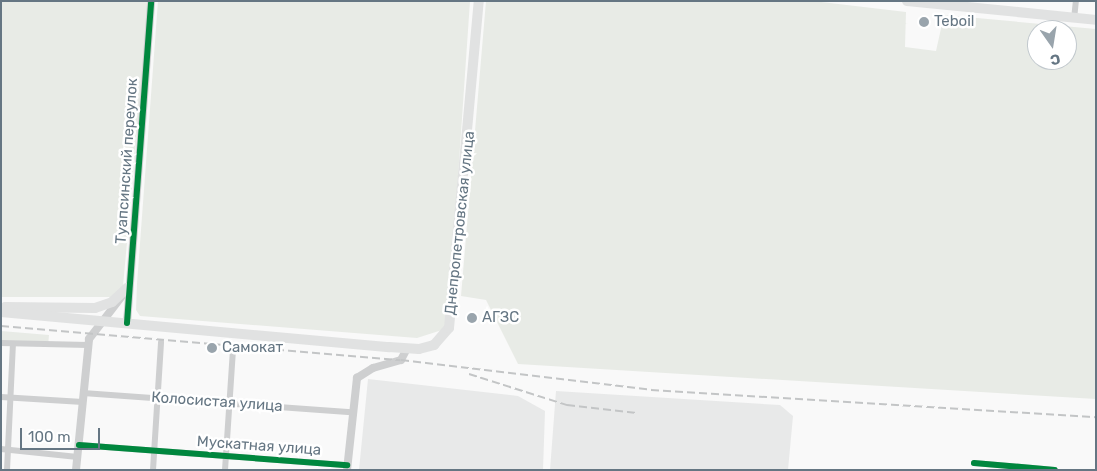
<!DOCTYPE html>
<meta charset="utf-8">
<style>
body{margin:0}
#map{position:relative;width:1097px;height:471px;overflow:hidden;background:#f9f9f9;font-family:Rubik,sans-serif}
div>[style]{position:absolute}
.built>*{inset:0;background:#e8e9e9}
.green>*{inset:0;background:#e8ebe6}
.minor>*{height:6px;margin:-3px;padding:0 3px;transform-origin:3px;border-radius:3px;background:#cecfd0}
.tertiary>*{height:8px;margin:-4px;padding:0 4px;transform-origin:4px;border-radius:4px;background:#cecfd0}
.primary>*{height:10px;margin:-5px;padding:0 5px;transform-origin:5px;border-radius:5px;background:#e1e2e2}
.rail>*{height:2px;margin-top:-1px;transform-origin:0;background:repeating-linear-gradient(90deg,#c3c5c6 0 8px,transparent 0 12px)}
.cycleway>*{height:6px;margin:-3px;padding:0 3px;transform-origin:3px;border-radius:3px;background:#00873e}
.dots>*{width:14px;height:14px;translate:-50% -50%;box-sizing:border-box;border:2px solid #fff;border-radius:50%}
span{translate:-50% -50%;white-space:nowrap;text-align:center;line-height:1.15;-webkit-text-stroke:5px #fff;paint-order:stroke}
.poi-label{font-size:15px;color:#657683}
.left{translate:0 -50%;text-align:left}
.street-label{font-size:15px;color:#657683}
.frame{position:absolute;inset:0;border:2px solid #657683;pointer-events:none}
.north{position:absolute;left:1027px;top:20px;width:50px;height:50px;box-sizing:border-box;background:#fff;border:1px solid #c1c8cd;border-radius:50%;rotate:167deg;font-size:14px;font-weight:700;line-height:20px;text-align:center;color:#657683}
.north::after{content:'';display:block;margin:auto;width:18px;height:22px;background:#99a4ac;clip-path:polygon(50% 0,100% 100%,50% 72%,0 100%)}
.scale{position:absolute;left:20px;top:428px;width:80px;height:22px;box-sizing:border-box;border:2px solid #657683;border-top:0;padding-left:6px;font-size:15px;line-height:18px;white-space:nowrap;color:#657683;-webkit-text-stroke:4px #fff;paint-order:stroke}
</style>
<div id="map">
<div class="built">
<div style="clip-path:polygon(368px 379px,518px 396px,545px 411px,543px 470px,359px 470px)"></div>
<div style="clip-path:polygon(556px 391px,780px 405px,793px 416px,788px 470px,550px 470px)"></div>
</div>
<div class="green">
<div style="clip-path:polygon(1px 1px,149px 1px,122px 297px,1px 297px)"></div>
<div style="clip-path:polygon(158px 1px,470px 1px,448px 323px,442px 330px,417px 338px,140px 316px,136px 310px,137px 284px)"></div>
<div style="clip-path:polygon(evenodd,486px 1px,813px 1px,906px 12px,905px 47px,936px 51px,944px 15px,1096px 29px,1096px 399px,518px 364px,486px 300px,461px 296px,486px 1px,1037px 30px,1067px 30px,1067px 60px,1037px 60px,1037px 30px)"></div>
<div style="clip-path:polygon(1px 331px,49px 335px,48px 346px,1px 342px)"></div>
</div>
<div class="minor">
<div style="left:1074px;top:19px;width:18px;rotate:-84deg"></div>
<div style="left:1px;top:343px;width:87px;rotate:1.3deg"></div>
<div style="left:83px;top:393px;width:269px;rotate:4.1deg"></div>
<div style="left:1px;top:397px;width:82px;rotate:3.5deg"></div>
<div style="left:79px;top:445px;width:269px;rotate:4.3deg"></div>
<div style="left:1px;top:449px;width:77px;rotate:5.9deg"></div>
<div style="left:974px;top:463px;width:81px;rotate:4.9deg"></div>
<div style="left:7px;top:470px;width:126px;rotate:-87.3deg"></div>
<div style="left:153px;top:470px;width:128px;rotate:-86.4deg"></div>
<div style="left:225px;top:470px;width:122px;rotate:-86.2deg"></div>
</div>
<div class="tertiary">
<div style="left:127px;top:323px;width:323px;rotate:-85.7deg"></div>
<div style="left:76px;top:470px;width:132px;rotate:-84.3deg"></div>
<div style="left:89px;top:339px;width:61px;rotate:-52.4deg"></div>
<div style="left:347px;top:470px;width:93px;rotate:-83.8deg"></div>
<div style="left:357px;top:378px;width:19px;rotate:-32deg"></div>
<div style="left:373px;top:368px;width:29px;rotate:-16deg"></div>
<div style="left:401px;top:360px;width:13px;rotate:-63deg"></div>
</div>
<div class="primary">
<div style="left:907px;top:1px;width:190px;rotate:5.7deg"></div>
<div style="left:5px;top:307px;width:90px;rotate:0.6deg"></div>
<div style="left:95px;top:308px;width:18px;rotate:-19deg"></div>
<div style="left:112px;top:302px;width:21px;rotate:-43deg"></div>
<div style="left:1px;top:312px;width:390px;rotate:5.2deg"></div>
<div style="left:389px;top:347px;width:30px;rotate:4deg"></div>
<div style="left:419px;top:349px;width:16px;rotate:-15deg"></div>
<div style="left:434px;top:345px;width:23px;rotate:-49deg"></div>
<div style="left:449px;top:328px;width:328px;rotate:-84.8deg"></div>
</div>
<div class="rail">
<div style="left:1px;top:326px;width:401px;rotate:4.9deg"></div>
<div style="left:401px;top:360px;width:252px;rotate:6.8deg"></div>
<div style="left:651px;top:390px;width:446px;rotate:3.5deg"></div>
<div style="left:469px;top:374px;width:103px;rotate:17.6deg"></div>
<div style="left:567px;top:405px;width:70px;rotate:6.5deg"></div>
</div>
<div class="cycleway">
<div style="left:127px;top:323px;width:323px;rotate:-85.7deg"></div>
<div style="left:79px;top:445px;width:269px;rotate:4.3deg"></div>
<div style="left:974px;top:463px;width:81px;rotate:4.9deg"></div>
</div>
<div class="dots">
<div style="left:924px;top:22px;background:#99a4ac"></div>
<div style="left:472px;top:318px;background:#99a4ac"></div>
<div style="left:212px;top:348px;background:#99a4ac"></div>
</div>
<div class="poi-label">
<span class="left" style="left:934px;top:22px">Teboil</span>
<span class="left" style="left:482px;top:318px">АГЗС</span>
<span class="left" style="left:222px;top:348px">Самокат</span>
</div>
<div class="street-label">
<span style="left:127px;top:161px;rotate:-86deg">Туапсинский переулок</span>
<span style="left:460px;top:223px;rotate:-84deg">Днепропетровская улица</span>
<span style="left:217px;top:402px;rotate:4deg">Колосистая улица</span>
<span style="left:259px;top:446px;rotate:4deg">Мускатная улица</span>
</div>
<div class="frame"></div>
<div class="north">С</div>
<div class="scale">100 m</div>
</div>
